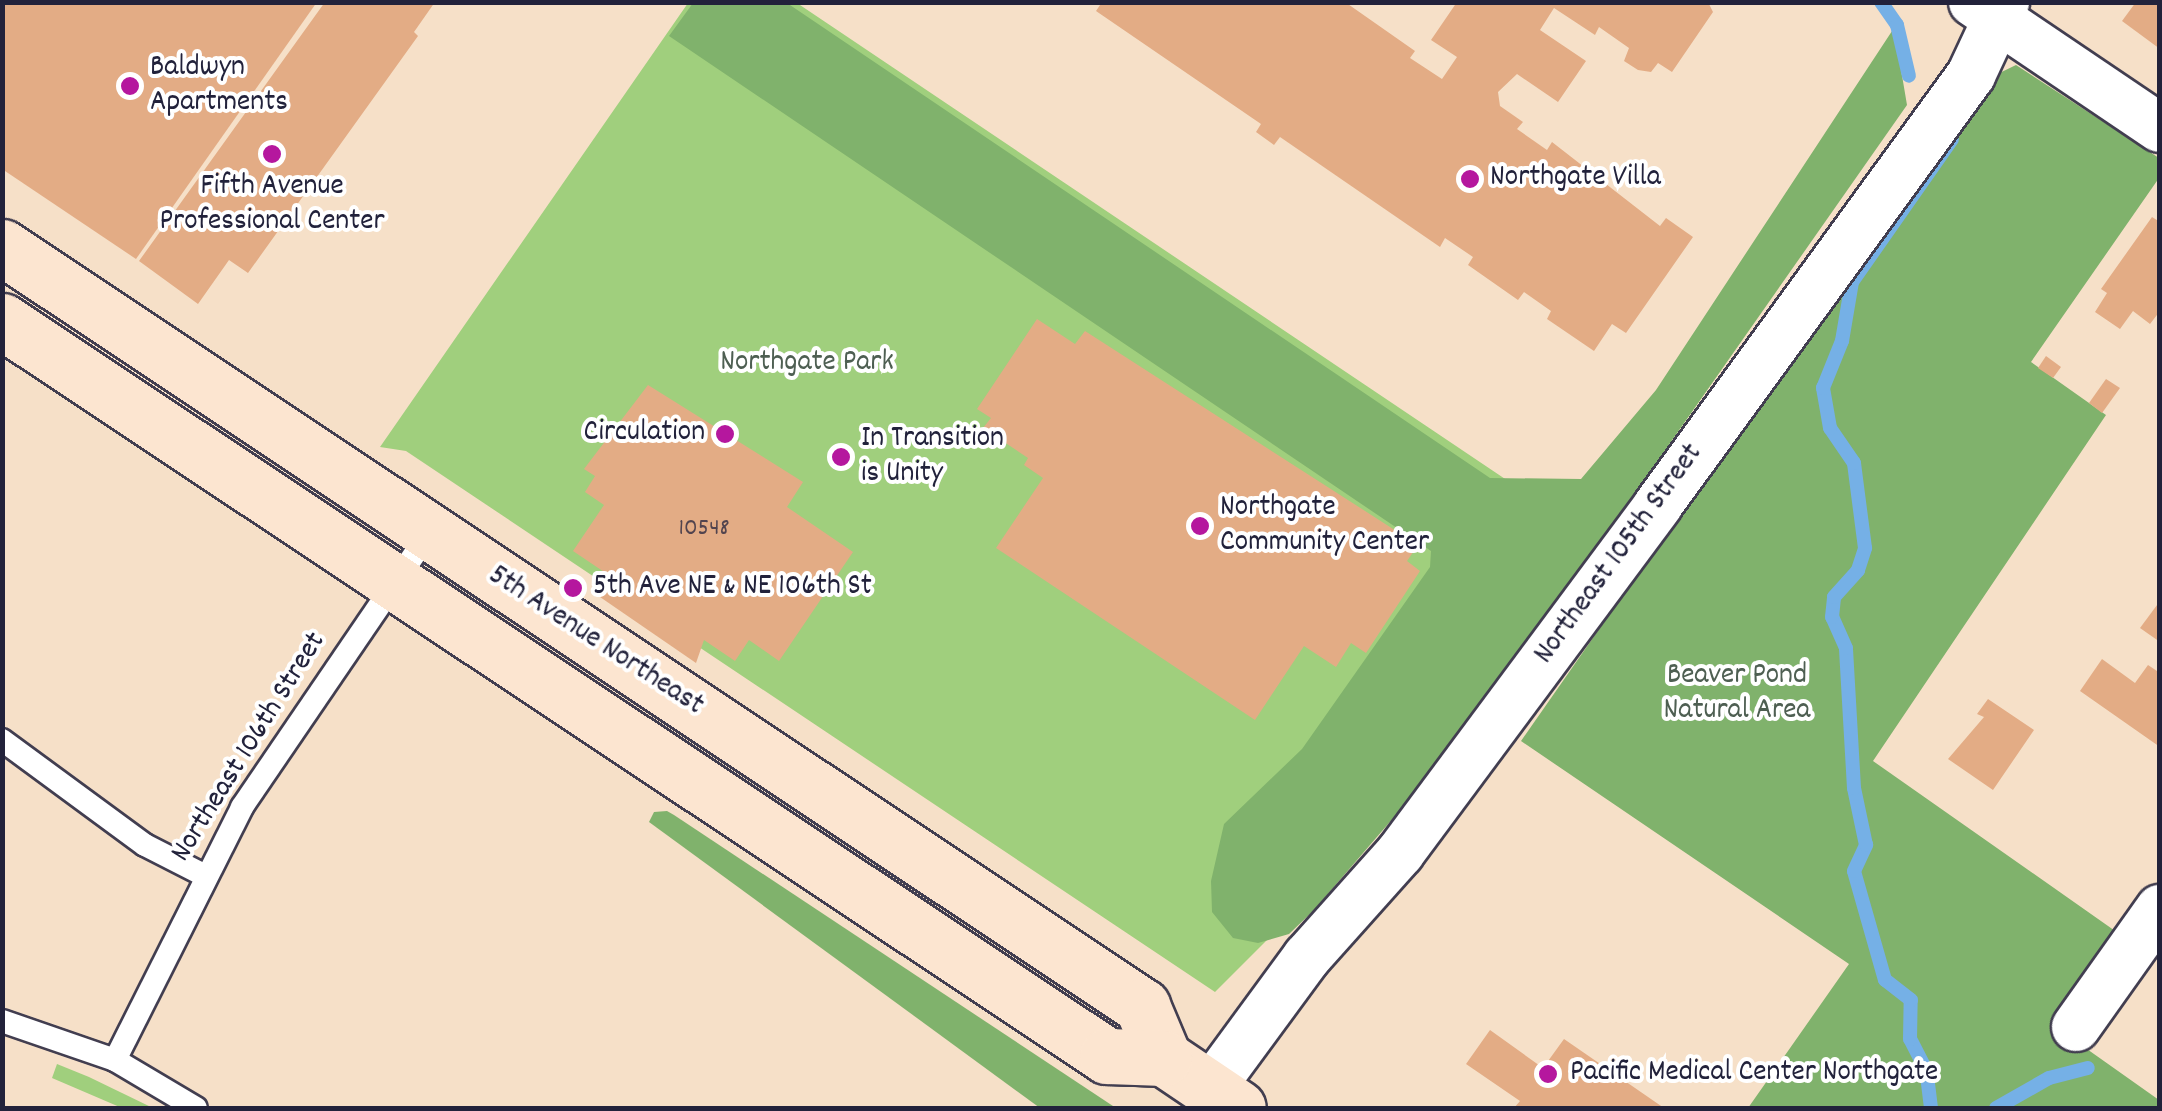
<!DOCTYPE html>
<style>
body{margin:0}
#map{position:relative;width:2162px;height:1111px;overflow:hidden;background:#f6e0c8;font-family:Dekko,sans-serif}
div>[style]{position:absolute}
.green>*{inset:0;background:#a0cf7d}
.forest>*{inset:0;background:#80b26c}
.stream>*{height:14px;margin:-7px;padding:0 7px;transform-origin:7px;border-radius:7px;background:#75b0e6}
.building>*{inset:0;background:#e3ac85}
.roads{filter:drop-shadow(2px 0 #423e50) drop-shadow(-2px 0 #423e50) drop-shadow(0 2px #423e50) drop-shadow(0 -2px #423e50)}
.service>*{height:22px;margin:-11px;padding:0 11px;transform-origin:11px;border-radius:11px;background:#fff}
.minor>*{height:48px;margin:-24px;padding:0 24px;transform-origin:24px;border-radius:24px;background:#fff}
.secondary>*{height:55px;margin:-27.5px;padding:0 27.5px;transform-origin:27.5px;border-radius:27.5px;background:#fce5d0}
.dots>*{width:28px;height:28px;translate:-50% -50%;box-sizing:border-box;border:5px solid #fff;border-radius:50%}
span{translate:-50% -50%;white-space:nowrap;text-align:center;line-height:1.15;-webkit-text-stroke:8px #fff;paint-order:stroke}
.number-label{font-size:25px;color:#52444e}
.number-label span{-webkit-text-stroke-width:0}
.poi-label{font-size:30px;color:#22223b}
.left{translate:0 -50%;text-align:left}
.right{translate:-100% -50%;text-align:right}
.park-label{font-size:30px;color:#4e5f52}
.street-label{font-size:30px;color:#22223b}
.frame{position:absolute;inset:0;border:5px solid #22223b;pointer-events:none}
</style>
<div id="map">
<div class="green">
<div style="clip-path:polygon(688px 3px,797px 3px,1584px 532px,1296px 911px,1215px 992px,406px 451px,380px 447px)"></div>
<div style="clip-path:polygon(57px 1064px,89px 1077px,153px 1108px,122px 1108px,52px 1078px)"></div>
</div>
<div class="forest">
<div style="clip-path:polygon(693px 3px,787px 3px,1490px 478px,1581px 479px,1656px 390px,1894px 28px,1907px 105px,1469px 730px,1314px 910px,1289px 934px,1258px 943px,1233px 938px,1212px 912px,1211px 881px,1224px 824px,1302px 749px,1430px 567px,1431px 551px,669px 36px)"></div>
<div style="clip-path:polygon(2016px 65px,2159px 158px,2159px 178px,2031px 362px,2106px 415px,1873px 761px,2118px 933px,2053px 1025px,2159px 1100px,2159px 1108px,1748px 1108px,1849px 964px,1521px 741px,1981px 82px)"></div>
<div style="clip-path:polygon(667px 811px,674px 815px,1116px 1108px,1040px 1108px,649px 822px,654px 812px)"></div>
</div>
<div class="stream">
<div style="left:1881px;top:2px;width:28px;rotate:55deg"></div>
<div style="left:1897px;top:25px;width:52px;rotate:76.8deg"></div>
<div style="left:1931px;top:1108px;width:38px;rotate:-97deg"></div>
<div style="left:1926px;top:1070px;width:35px;rotate:-117deg"></div>
<div style="left:1910px;top:1039px;width:39px;rotate:-89deg"></div>
<div style="left:1911px;top:1000px;width:33px;rotate:-142deg"></div>
<div style="left:1885px;top:980px;width:113px;rotate:-105.9deg"></div>
<div style="left:1854px;top:871px;width:29px;rotate:-65deg"></div>
<div style="left:1866px;top:845px;width:58px;rotate:-101.9deg"></div>
<div style="left:1854px;top:788px;width:140px;rotate:-93.3deg"></div>
<div style="left:1846px;top:648px;width:34px;rotate:-114deg"></div>
<div style="left:1832px;top:617px;width:20px;rotate:-84deg"></div>
<div style="left:1834px;top:597px;width:36px;rotate:-48deg"></div>
<div style="left:1858px;top:570px;width:23px;rotate:-72deg"></div>
<div style="left:1865px;top:548px;width:86px;rotate:-97.4deg"></div>
<div style="left:1854px;top:463px;width:42px;rotate:-124.4deg"></div>
<div style="left:1830px;top:428px;width:41px;rotate:-99.9deg"></div>
<div style="left:1823px;top:388px;width:51px;rotate:-68deg"></div>
<div style="left:1842px;top:341px;width:60px;rotate:-80.4deg"></div>
<div style="left:1852px;top:282px;width:174px;rotate:-55deg"></div>
<div style="left:1996px;top:1108px;width:61px;rotate:-29.5deg"></div>
<div style="left:2049px;top:1078px;width:40px;rotate:-14.4deg"></div>
</div>
<div class="building">
<div style="clip-path:polygon(2px 2px,317px 2px,136px 259px,2px 169px)"></div>
<div style="clip-path:polygon(325px 2px,435px 2px,414px 32px,418px 36px,248px 273px,229px 260px,198px 304px,139px 261px)"></div>
<div style="clip-path:polygon(1102px 2px,1345px 2px,1415px 51px,1410px 58px,1442px 79px,1457px 57px,1431px 40px,1457px 2px,1708px 2px,1713px 12px,1672px 72px,1658px 63px,1651px 72px,1638px 70px,1624px 61px,1629px 48px,1599px 27px,1595px 35px,1554px 8px,1540px 30px,1586px 61px,1558px 102px,1517px 74px,1498px 92px,1500px 106px,1523px 122px,1517px 129px,1547px 150px,1552px 142px,1660px 226px,1666px 218px,1693px 237px,1626px 333px,1612px 324px,1594px 351px,1547px 319px,1551px 311px,1524px 292px,1518px 300px,1468px 265px,1473px 257px,1445px 238px,1440px 247px,1280px 137px,1274px 145px,1256px 132px,1261px 124px,1096px 11px)"></div>
<div style="clip-path:polygon(2136px 2px,2160px 2px,2160px 49px,2122px 21px)"></div>
<div style="clip-path:polygon(2152px 217px,2160px 222px,2160px 311px,2150px 324px,2133px 311px,2120px 329px,2095px 312px,2107px 293px,2101px 289px)"></div>
<div style="clip-path:polygon(1037px 319px,1075px 344px,1085px 331px,1418px 545px,1407px 561px,1420px 571px,1366px 653px,1351px 643px,1336px 667px,1304px 646px,1255px 720px,996px 548px,1043px 478px,1024px 465px,1028px 458px,983px 428px,991px 418px,977px 409px)"></div>
<div style="clip-path:polygon(2046px 356px,2061px 367px,2053px 378px,2038px 368px)"></div>
<div style="clip-path:polygon(2106px 379px,2120px 388px,2102px 413px,2089px 403px)"></div>
<div style="clip-path:polygon(648px 385px,803px 482px,787px 507px,853px 552px,779px 661px,749px 640px,735px 661px,704px 640px,696px 663px,600px 597px,608px 585px,617px 592px,622px 584px,573px 551px,604px 505px,585px 492px,595px 476px,584px 469px)"></div>
<div style="clip-path:polygon(2160px 601px,2160px 642px,2140px 628px)"></div>
<div style="clip-path:polygon(2102px 659px,2135px 683px,2148px 665px,2160px 673px,2160px 747px,2080px 691px)"></div>
<div style="clip-path:polygon(1988px 699px,2034px 730px,1993px 790px,1948px 759px,1984px 717px,1977px 714px)"></div>
<div style="clip-path:polygon(1490px 1030px,1543px 1068px,1564px 1039px,1664px 1108px,1514px 1108px,1520px 1101px,1466px 1064px)"></div>
</div>
<div class="roads">
<div class="service">
<div style="left:2px;top:740px;width:177px;rotate:36.3deg"></div>
<div style="left:145px;top:845px;width:66px;rotate:27deg"></div>
<div style="left:2px;top:1021px;width:120px;rotate:19deg"></div>
<div style="left:115px;top:1060px;width:94px;rotate:30.7deg"></div>
<div style="left:115px;top:1060px;width:283px;rotate:-63.3deg"></div>
<div style="left:242px;top:807px;width:332px;rotate:-55.7deg"></div>
</div>
<div class="minor">
<div style="left:1973px;top:2px;width:225px;rotate:34deg"></div>
<div style="left:2076px;top:1027px;width:145px;rotate:-54.6deg"></div>
<div style="left:1210px;top:1089px;width:164px;rotate:-53.7deg"></div>
<div style="left:1307px;top:957px;width:140px;rotate:-48.2deg"></div>
<div style="left:1400px;top:853px;width:433px;rotate:-53.4deg"></div>
<div style="left:1658px;top:505px;width:532px;rotate:-53.95deg"></div>
<div style="left:1971px;top:75px;width:81px;rotate:-65deg"></div>
</div>
<div class="secondary">
<div style="left:2px;top:247px;width:1370px;rotate:33.66deg"></div>
<div style="left:1142px;top:1006px;width:56px;rotate:67.1deg"></div>
<div style="left:1164px;top:1058px;width:89px;rotate:34deg"></div>
<div style="left:2px;top:321px;width:1327px;rotate:33.63deg"></div>
<div style="left:1107px;top:1056px;width:57px;rotate:2deg"></div>
</div>
</div>
<div class="dots">
<div style="left:130px;top:86px;background:#b5179e"></div>
<div style="left:272px;top:154px;background:#b5179e"></div>
<div style="left:1470px;top:179px;background:#b5179e"></div>
<div style="left:725px;top:434px;background:#b5179e"></div>
<div style="left:841px;top:457px;background:#b5179e"></div>
<div style="left:1200px;top:526px;background:#b5179e"></div>
<div style="left:573px;top:588px;background:#b5179e"></div>
<div style="left:1548px;top:1074px;background:#b5179e"></div>
</div>
<div class="number-label">
<span style="left:704px;top:529px">10548</span>
</div>
<div class="poi-label">
<span class="left" style="left:150px;top:86px">Baldwyn<br>Apartments</span>
<span class="left" style="left:1490px;top:179px">Northgate Villa</span>
<span style="left:272px;top:205px">Fifth Avenue<br>Professional Center</span>
<span class="right" style="left:705px;top:434px">Circulation</span>
<span class="left" style="left:861px;top:457px">In Transition<br>is Unity</span>
<span class="left" style="left:1220px;top:526px">Northgate<br>Community Center</span>
<span class="left" style="left:593px;top:588px">5th Ave NE &amp; NE 106th St</span>
<span class="left" style="left:1570px;top:1074px">Pacific Medical Center Northgate</span>
</div>
<div class="park-label">
<span style="left:807px;top:364px">Northgate Park</span>
<span style="left:1737px;top:694px">Beaver Pond<br>Natural Area</span>
</div>
<div class="street-label">
<span style="left:1620px;top:555px;rotate:-54deg">Northeast 105th Street</span>
<span style="left:595px;top:642px;rotate:33deg">5th Avenue Northeast</span>
<span style="left:250px;top:748px;rotate:-58deg">Northeast 106th Street</span>
</div>
<div class="frame"></div>
</div>
